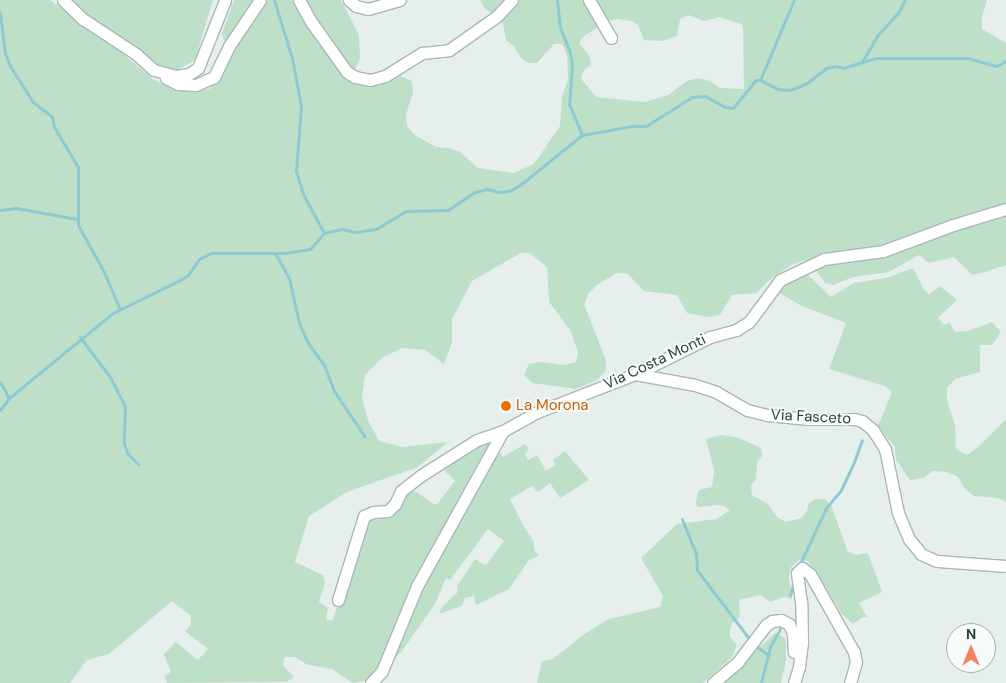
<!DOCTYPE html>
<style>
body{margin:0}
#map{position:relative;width:1006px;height:683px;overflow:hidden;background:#e6efeb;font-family:"DM Sans",sans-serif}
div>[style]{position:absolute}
.green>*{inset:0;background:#bfe0c8}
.stream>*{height:3px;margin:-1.5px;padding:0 1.5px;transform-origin:1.5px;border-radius:1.5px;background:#8ec9d4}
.roads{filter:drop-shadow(1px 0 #a8b8b2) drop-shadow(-1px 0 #a8b8b2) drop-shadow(0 1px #a8b8b2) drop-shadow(0 -1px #a8b8b2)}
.minor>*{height:11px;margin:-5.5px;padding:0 5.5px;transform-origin:5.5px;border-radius:5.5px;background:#fff}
.dots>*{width:14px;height:14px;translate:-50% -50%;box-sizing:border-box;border:2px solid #f7fbf9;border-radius:50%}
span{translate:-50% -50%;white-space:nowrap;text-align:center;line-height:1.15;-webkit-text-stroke:4px #f7fbf9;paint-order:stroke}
.street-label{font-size:15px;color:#24423a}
.food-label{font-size:15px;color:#c56008}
.left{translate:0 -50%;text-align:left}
.north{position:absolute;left:946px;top:623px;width:50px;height:50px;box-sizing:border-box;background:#f7fbf9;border:1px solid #a3b1ad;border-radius:50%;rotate:0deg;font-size:14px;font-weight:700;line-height:20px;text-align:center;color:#24423a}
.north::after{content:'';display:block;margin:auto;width:18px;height:22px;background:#f4845f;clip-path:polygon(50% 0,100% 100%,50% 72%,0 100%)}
</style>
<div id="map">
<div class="green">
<div style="clip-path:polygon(evenodd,0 0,50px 0,115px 47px,153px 79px,174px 90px,197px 91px,209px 89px,220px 79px,230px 57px,222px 34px,234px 0,341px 0,359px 35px,360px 59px,355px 69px,354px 82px,366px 86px,379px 85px,401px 76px,412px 81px,413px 93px,406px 114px,407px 126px,415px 135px,436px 147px,449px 148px,460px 152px,478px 168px,513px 173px,534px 164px,560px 126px,562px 96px,568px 80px,567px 55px,562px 44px,554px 44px,537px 63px,529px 63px,522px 59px,513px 45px,506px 40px,503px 24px,498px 18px,485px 9px,480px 0,987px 0,982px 17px,982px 29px,1006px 43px,1006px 202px,1000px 206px,925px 229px,902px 241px,885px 247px,824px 255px,793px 264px,773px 277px,756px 293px,732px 295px,720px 315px,709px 317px,687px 313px,677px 295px,644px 291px,628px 274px,617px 273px,597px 285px,589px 293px,584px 304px,606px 360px,606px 371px,597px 380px,576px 389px,532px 383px,524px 375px,529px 364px,541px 362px,565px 365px,576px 362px,578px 352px,570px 330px,549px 302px,547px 267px,530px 253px,521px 253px,472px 281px,452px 319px,452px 342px,444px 364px,425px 350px,402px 348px,382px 358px,365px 375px,362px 398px,368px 420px,379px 441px,402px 447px,448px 442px,418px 467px,347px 492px,309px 516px,295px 562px,323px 575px,325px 583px,319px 602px,328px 608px,326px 619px,332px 621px,371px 517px,412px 489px,435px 505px,438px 503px,455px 481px,440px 466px,489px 439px,495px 440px,377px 673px,369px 680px,353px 683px,332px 669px,308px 665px,294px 657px,285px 657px,283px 665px,294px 677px,287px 682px,167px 683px,164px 676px,171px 672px,164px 654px,176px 642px,198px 660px,208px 649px,185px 631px,191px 624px,191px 616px,172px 601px,109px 654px,87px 660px,70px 683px,0 683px,0 0,688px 15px,704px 21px,720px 17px,743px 25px,744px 89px,720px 88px,710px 81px,699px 78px,687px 81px,668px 95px,644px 102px,597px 97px,586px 85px,581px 78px,584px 70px,591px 65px,590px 57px,579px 43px,584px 36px,608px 21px,617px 19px,632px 21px,638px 25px,644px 40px,662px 41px,677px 36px,680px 19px,688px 15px)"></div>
<div style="clip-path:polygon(72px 0,213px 0,195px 60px,176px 71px,161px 67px,120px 36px,89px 17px)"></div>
<div style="clip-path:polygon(1006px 213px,1006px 265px,985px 272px,972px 275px,954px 257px,929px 263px,919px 255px,889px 272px,853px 277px,833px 285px,825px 283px,814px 268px,827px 262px,909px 249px,925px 239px)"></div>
<div style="clip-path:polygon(913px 268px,923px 288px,929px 294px,940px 286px,957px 300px,938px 318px,944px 325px,949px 322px,955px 332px,968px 331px,992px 322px,1001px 332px,992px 345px,980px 345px,980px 372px,955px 379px,947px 388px,947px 400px,955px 425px,956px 449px,967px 455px,978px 447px,1006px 419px,1006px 502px,998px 498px,974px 496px,964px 488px,958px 477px,946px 472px,933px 471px,923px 478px,910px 480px,896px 460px,895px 447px,878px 426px,892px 392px,885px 386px,829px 369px,846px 323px,802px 306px,776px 291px,783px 281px,806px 273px,831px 297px,854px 283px,886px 278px)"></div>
<div style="clip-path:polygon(722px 435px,739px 438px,761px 448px,762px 456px,757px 463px,756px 479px,751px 486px,752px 495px,768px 504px,778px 518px,786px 522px,802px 518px,807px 511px,809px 503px,816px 499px,825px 499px,831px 505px,848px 552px,856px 555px,868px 553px,882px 592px,859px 603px,867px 617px,863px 617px,853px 624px,842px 614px,808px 561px,799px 560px,791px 567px,789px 577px,792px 599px,784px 597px,770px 602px,761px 595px,739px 600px,740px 617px,732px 623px,730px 630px,730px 637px,737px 645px,732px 657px,703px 683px,537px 683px,542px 661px,553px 659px,584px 634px,609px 619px,660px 607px,663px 596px,641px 558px,677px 524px,716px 519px,730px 510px,722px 505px,697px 507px,696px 501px,699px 490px,712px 487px,714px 471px,706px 439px)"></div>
<div style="clip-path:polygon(525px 444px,529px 450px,525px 454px,528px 460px,537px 455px,546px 471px,555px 465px,553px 460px,565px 451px,589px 480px,560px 498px,550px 483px,538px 492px,532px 486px,510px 499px,524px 527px,534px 542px,534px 550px,539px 556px,529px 560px,509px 589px,476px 605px,474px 596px,465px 598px,462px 606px,439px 614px,442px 607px,457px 593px,457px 586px,475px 559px,486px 565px,504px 541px,488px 529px,450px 580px,446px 578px,435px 604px,402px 651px,391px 663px,419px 593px,498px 450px,503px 457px)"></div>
<div style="clip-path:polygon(775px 633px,785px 638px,786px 643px,786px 661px,781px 683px,721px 683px)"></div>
</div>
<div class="stream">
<div style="left:274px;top:0;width:61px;rotate:72.8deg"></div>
<div style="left:292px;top:58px;width:49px;rotate:79.4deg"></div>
<div style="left:301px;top:106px;width:65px;rotate:94.4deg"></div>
<div style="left:296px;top:171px;width:24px;rotate:73deg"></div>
<div style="left:303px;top:194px;width:44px;rotate:61.7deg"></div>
<div style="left:557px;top:0;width:27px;rotate:84deg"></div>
<div style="left:560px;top:27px;width:28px;rotate:69deg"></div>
<div style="left:570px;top:53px;width:12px;rotate:81deg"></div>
<div style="left:572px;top:65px;width:39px;rotate:94deg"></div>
<div style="left:569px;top:104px;width:34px;rotate:67deg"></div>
<div style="left:0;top:13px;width:40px;rotate:82.9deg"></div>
<div style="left:5px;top:53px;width:14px;rotate:69deg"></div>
<div style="left:10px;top:66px;width:43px;rotate:57.4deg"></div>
<div style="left:33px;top:102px;width:24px;rotate:38deg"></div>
<div style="left:52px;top:117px;width:10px;rotate:79deg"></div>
<div style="left:54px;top:127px;width:47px;rotate:59deg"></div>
<div style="left:78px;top:167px;width:58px;rotate:90deg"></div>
<div style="left:78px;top:225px;width:54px;rotate:61deg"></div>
<div style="left:104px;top:272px;width:39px;rotate:67deg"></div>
<div style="left:862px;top:62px;width:30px;rotate:-60deg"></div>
<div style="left:877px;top:36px;width:31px;rotate:-48deg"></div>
<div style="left:898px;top:13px;width:15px;rotate:-62deg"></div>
<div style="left:760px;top:80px;width:20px;rotate:27deg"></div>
<div style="left:778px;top:89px;width:12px;rotate:5deg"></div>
<div style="left:790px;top:90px;width:18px;rotate:-22deg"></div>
<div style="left:807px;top:83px;width:24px;rotate:-38deg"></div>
<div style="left:826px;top:68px;width:11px;rotate:-10deg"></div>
<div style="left:837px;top:66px;width:6px;rotate:18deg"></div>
<div style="left:843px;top:68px;width:34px;rotate:-17deg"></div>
<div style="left:875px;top:58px;width:93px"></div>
<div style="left:968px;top:58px;width:29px;rotate:16deg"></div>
<div style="left:996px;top:66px;width:11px;rotate:-27deg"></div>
<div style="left:0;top:210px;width:16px;rotate:-7deg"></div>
<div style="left:16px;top:208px;width:62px;rotate:10.2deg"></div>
<div style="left:275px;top:253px;width:29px;rotate:61deg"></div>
<div style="left:289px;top:278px;width:46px;rotate:77.5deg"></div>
<div style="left:299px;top:323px;width:22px;rotate:66deg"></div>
<div style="left:308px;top:343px;width:27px;rotate:54deg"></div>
<div style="left:324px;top:365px;width:28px;rotate:69deg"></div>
<div style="left:334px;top:391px;width:55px;rotate:56deg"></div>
<div style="left:80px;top:337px;width:50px;rotate:53.1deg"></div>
<div style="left:110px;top:377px;width:33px;rotate:63deg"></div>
<div style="left:125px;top:406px;width:37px;rotate:92deg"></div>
<div style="left:124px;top:443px;width:10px;rotate:73deg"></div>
<div style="left:127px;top:453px;width:16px;rotate:45deg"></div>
<div style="left:0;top:382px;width:18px;rotate:61deg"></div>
<div style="left:0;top:410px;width:15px;rotate:-53deg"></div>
<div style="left:9px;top:398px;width:134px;rotate:-39.3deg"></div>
<div style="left:113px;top:313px;width:75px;rotate:-26.2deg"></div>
<div style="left:180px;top:280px;width:9px;rotate:-32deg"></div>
<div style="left:188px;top:275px;width:19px;rotate:-55deg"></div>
<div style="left:199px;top:259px;width:13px;rotate:-27deg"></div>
<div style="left:211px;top:253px;width:74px"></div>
<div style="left:285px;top:253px;width:25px;rotate:-9deg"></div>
<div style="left:310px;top:249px;width:21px;rotate:-49deg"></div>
<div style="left:324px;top:233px;width:18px;rotate:-13deg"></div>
<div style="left:342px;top:229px;width:13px;rotate:13deg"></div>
<div style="left:355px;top:232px;width:21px;rotate:-8deg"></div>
<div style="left:376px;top:229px;width:35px;rotate:-31deg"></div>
<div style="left:406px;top:211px;width:42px;rotate:-1.4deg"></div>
<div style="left:448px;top:210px;width:32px;rotate:-34deg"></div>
<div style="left:475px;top:192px;width:12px;rotate:-14deg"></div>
<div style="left:487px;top:189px;width:13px;rotate:13deg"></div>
<div style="left:500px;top:192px;width:9px;rotate:-6deg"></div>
<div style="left:509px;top:191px;width:13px;rotate:-29deg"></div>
<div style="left:520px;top:185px;width:80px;rotate:-38.9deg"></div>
<div style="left:582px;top:135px;width:51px;rotate:-10.2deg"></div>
<div style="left:632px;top:126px;width:14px"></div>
<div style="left:646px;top:126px;width:54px;rotate:-32.2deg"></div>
<div style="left:692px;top:97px;width:13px;rotate:-4deg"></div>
<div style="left:705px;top:96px;width:23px;rotate:29deg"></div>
<div style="left:725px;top:107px;width:8px;rotate:7deg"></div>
<div style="left:733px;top:108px;width:36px;rotate:-51deg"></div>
<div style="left:756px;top:80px;width:4px"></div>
<div style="left:760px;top:80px;width:87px;rotate:-67deg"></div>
<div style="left:682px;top:519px;width:38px;rotate:68deg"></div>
<div style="left:696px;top:554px;width:16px;rotate:86deg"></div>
<div style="left:697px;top:570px;width:94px;rotate:52.8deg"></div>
<div style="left:754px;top:645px;width:18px;rotate:34deg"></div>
<div style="left:799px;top:566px;width:64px;rotate:-65deg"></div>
<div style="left:826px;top:508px;width:23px;rotate:-50deg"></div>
<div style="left:841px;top:490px;width:31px;rotate:-65deg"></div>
<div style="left:854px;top:462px;width:23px;rotate:-70deg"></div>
<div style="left:790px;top:595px;width:15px;rotate:-74deg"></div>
<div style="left:761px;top:683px;width:37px;rotate:-76deg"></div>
<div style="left:770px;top:647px;width:21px;rotate:-61deg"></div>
</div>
<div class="roads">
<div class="minor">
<div style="left:63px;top:0;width:28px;rotate:44deg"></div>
<div style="left:83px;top:19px;width:64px;rotate:33.4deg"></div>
<div style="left:136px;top:54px;width:24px;rotate:42deg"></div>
<div style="left:154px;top:70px;width:23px;rotate:15deg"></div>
<div style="left:176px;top:76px;width:13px;rotate:-9deg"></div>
<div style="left:189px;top:74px;width:11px;rotate:-34deg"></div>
<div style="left:198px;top:68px;width:73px;rotate:-68.3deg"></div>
<div style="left:299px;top:0;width:26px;rotate:61deg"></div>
<div style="left:312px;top:23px;width:60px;rotate:54.5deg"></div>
<div style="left:347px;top:72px;width:9px;rotate:32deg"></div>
<div style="left:355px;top:77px;width:15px;rotate:11deg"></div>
<div style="left:370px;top:80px;width:16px;rotate:-15deg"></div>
<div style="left:385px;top:76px;width:44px;rotate:-31.9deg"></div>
<div style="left:422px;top:53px;width:27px;rotate:-6deg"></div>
<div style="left:449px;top:50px;width:59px;rotate:-35.3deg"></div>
<div style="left:497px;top:16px;width:22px;rotate:-47deg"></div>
<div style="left:349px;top:0;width:9px;rotate:41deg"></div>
<div style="left:356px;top:6px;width:12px;rotate:14deg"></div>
<div style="left:368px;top:9px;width:33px;rotate:-16deg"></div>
<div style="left:589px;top:0;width:44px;rotate:59.9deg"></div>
<div style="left:166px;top:78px;width:13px;rotate:27deg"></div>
<div style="left:178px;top:84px;width:18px;rotate:3deg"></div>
<div style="left:196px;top:85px;width:20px;rotate:-24deg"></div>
<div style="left:214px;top:77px;width:34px;rotate:-64deg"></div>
<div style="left:229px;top:46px;width:55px;rotate:-56deg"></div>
<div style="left:635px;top:374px;width:61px;rotate:10.4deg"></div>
<div style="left:695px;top:385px;width:22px;rotate:18deg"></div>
<div style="left:716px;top:392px;width:36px;rotate:30deg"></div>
<div style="left:747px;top:410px;width:21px;rotate:14deg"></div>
<div style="left:767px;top:415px;width:41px;rotate:5.6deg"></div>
<div style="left:808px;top:419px;width:46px"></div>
<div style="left:854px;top:419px;width:8px;rotate:14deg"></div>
<div style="left:862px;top:421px;width:14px;rotate:39deg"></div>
<div style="left:873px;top:430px;width:22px;rotate:58deg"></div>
<div style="left:885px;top:449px;width:65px;rotate:78.5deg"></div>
<div style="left:898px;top:513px;width:28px;rotate:67deg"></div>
<div style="left:909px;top:539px;width:19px;rotate:51deg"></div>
<div style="left:921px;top:554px;width:17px;rotate:24deg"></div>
<div style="left:937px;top:561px;width:69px;rotate:4.1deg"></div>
<div style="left:338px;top:600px;width:88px;rotate:-72.8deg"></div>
<div style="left:364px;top:516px;width:10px;rotate:-24deg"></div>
<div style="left:373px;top:512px;width:15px;rotate:-4deg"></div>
<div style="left:388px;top:511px;width:10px;rotate:-45deg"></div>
<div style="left:395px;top:504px;width:14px;rotate:-65deg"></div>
<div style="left:401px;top:491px;width:24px;rotate:-38deg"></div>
<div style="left:420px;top:476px;width:67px;rotate:-32.3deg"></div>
<div style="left:477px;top:440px;width:28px;rotate:-19deg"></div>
<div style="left:371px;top:683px;width:16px;rotate:-47deg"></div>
<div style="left:382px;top:671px;width:92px;rotate:-67.6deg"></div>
<div style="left:417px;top:586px;width:177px;rotate:-61deg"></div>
<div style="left:503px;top:431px;width:37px;rotate:-29deg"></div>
<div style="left:535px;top:413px;width:107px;rotate:-21.3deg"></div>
<div style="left:635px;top:374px;width:84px;rotate:-26.3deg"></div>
<div style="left:710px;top:337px;width:27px;rotate:-15deg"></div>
<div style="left:736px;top:330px;width:15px;rotate:-32deg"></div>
<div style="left:749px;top:322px;width:52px;rotate:-53.6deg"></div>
<div style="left:780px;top:280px;width:49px;rotate:-25.5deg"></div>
<div style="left:824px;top:259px;width:60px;rotate:-7.7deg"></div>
<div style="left:883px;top:251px;width:75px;rotate:-20.4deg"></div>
<div style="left:953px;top:225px;width:55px;rotate:-16.8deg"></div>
<div style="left:713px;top:683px;width:31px;rotate:-40deg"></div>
<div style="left:737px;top:663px;width:48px;rotate:-52.7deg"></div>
<div style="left:766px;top:625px;width:7px;rotate:-34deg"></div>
<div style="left:772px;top:621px;width:9px;rotate:-6deg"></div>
<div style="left:781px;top:620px;width:9px;rotate:27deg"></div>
<div style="left:789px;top:624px;width:11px;rotate:68deg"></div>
<div style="left:793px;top:634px;width:18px;rotate:87deg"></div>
<div style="left:794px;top:683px;width:17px;rotate:-73deg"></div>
<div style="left:799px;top:667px;width:26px;rotate:-83deg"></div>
<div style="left:802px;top:641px;width:39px;rotate:-91deg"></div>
<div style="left:801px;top:602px;width:29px;rotate:-98deg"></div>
<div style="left:797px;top:573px;width:7px;rotate:-45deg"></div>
<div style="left:802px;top:568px;width:10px;rotate:37deg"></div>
<div style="left:810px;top:574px;width:90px;rotate:60.6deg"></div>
<div style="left:854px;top:652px;width:10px;rotate:79deg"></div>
<div style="left:856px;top:662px;width:22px;rotate:106deg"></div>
</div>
</div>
<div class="dots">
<div style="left:506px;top:406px;background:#e8710a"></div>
</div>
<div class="street-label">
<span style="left:655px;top:362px;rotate:-25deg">Via Costa Monti</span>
<span style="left:811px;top:417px;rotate:3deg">Via Fasceto</span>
</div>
<div class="food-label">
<span class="left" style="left:516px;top:406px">La Morona</span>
</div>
<div class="north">N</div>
</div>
